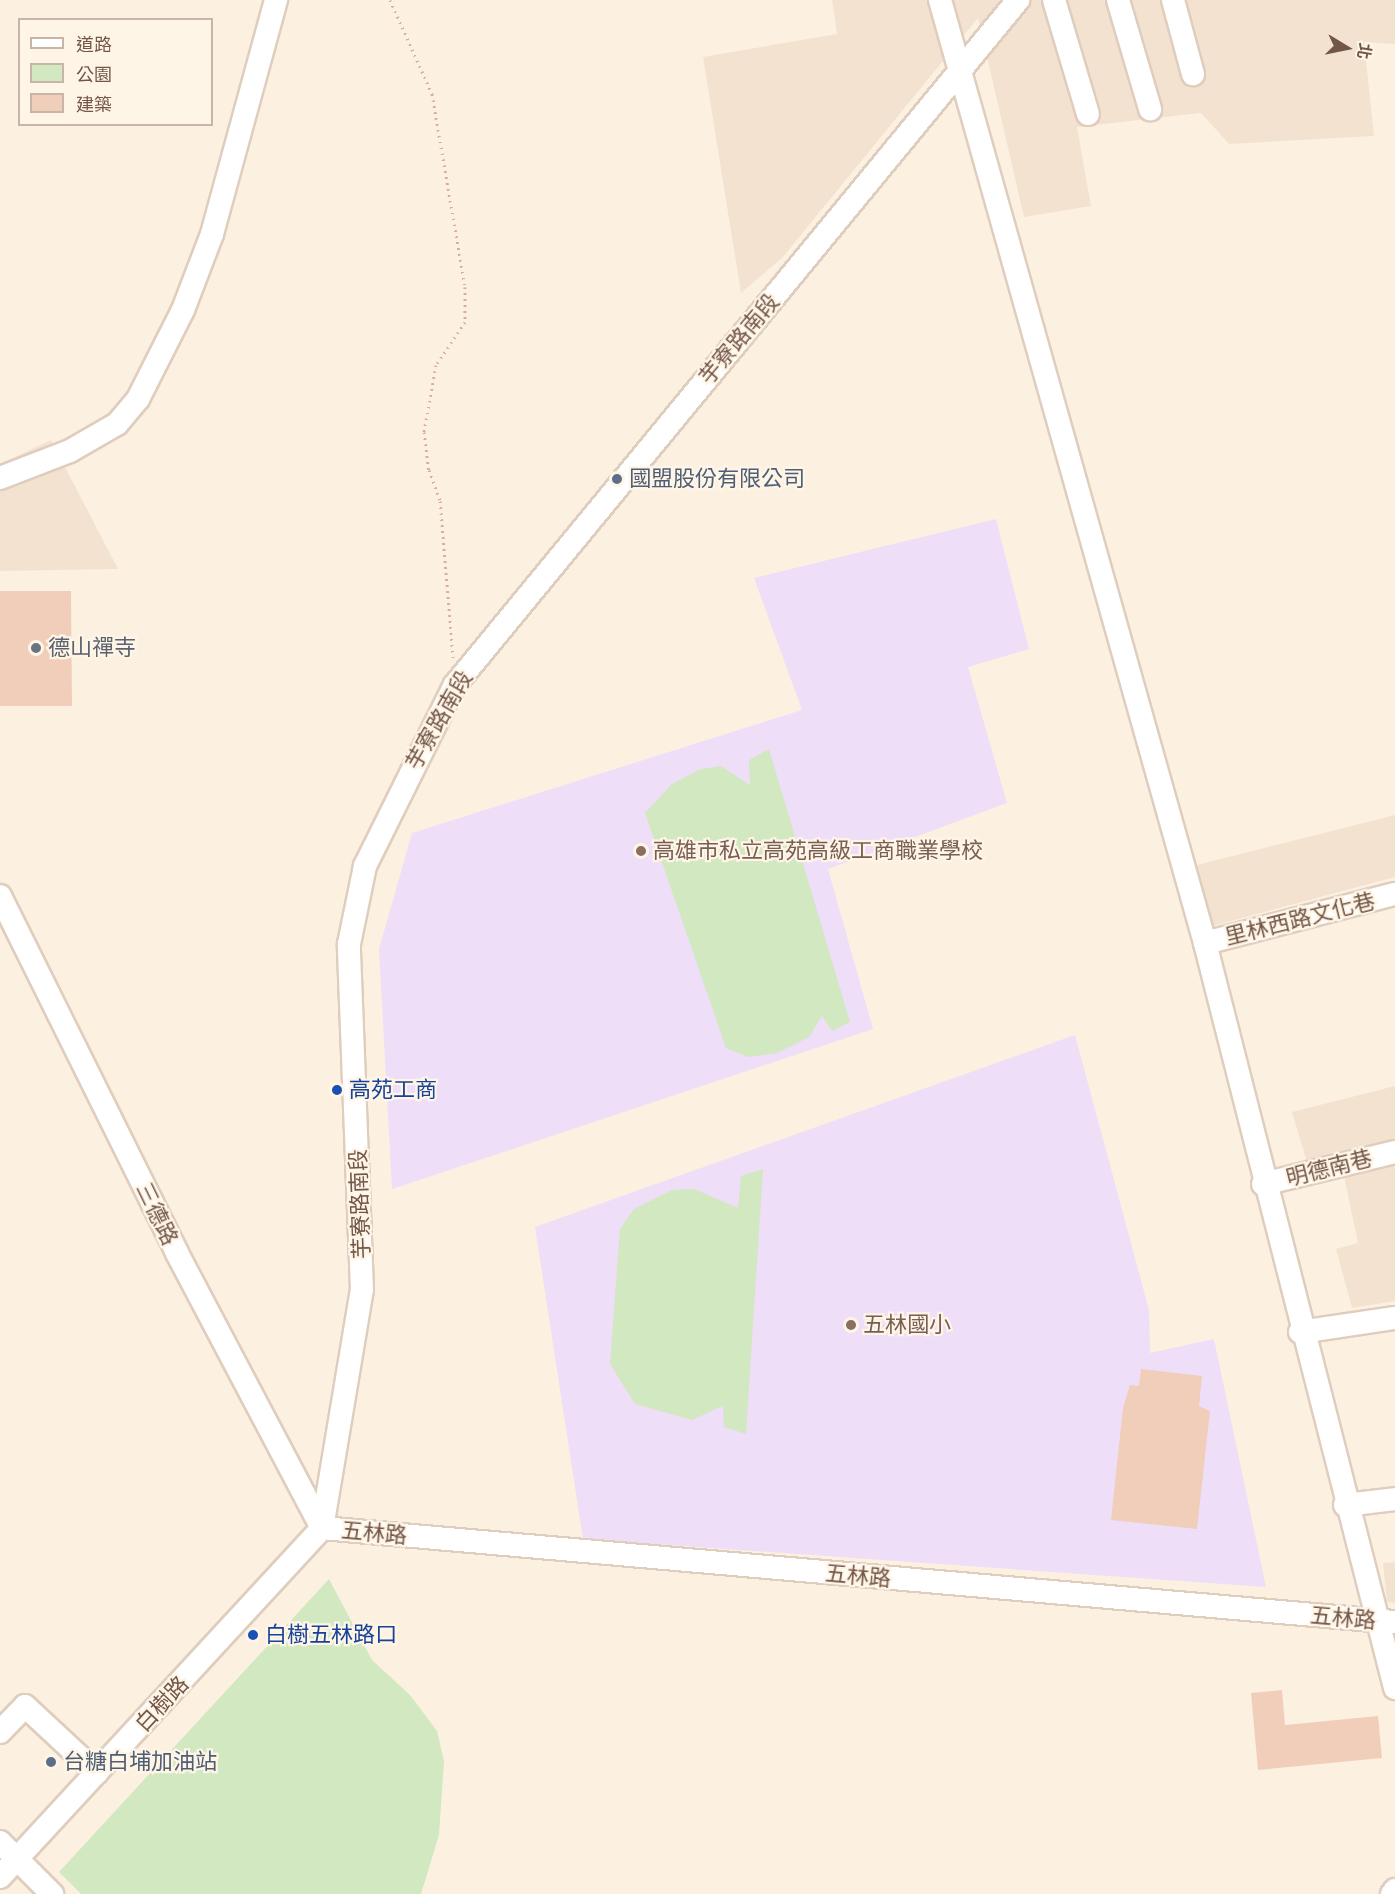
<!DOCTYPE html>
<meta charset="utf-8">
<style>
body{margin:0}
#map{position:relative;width:1395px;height:1894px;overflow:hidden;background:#fcf1e1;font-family:"PT Sans Narrow","Noto Sans TC",sans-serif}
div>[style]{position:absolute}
.residential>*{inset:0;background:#f3e2d0}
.education>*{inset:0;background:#eedef8}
.green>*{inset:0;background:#d1e8c0}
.building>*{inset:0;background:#f1ceb9}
.path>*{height:3px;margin-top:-1.5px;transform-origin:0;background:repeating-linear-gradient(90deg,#d5b19d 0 1.5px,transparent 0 6px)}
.roads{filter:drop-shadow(2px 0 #dfcdbd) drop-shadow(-2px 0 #dfcdbd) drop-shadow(0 2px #dfcdbd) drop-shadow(0 -2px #dfcdbd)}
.minor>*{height:22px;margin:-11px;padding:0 11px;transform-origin:11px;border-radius:11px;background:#fff}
.dots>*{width:16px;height:16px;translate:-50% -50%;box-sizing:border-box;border:3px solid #fff5e7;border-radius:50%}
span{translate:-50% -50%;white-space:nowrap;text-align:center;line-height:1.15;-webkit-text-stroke:4.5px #fff5e7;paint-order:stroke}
.street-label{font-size:22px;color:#725749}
.service-label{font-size:22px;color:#4e5e75}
.left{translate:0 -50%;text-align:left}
.worship-label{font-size:22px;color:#5b616d}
.education-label{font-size:22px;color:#785e54}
.transit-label{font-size:22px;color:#164399}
.legend{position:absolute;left:18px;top:18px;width:195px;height:108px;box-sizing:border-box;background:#fff5e7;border:2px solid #c7b6a8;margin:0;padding:8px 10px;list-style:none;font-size:18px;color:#725749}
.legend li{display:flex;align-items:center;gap:12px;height:30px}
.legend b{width:30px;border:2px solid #c7b6a8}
.north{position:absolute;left:1317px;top:18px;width:60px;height:60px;-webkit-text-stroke:4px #fff5e7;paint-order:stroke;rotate:100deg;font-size:16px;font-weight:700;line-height:24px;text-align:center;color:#725749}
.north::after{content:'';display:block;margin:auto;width:21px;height:27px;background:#725749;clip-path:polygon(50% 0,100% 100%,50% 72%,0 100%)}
</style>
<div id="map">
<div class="residential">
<div style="clip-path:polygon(832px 0,1395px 0,1395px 44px,1364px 42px,1374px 136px,1229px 144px,1201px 113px,1077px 127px,1091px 206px,1024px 217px,978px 18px,783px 257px,741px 293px,703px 57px,837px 34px)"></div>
<div style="clip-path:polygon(51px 440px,118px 569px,0 571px,0 464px)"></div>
<div style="clip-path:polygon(1395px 815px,1395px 877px,1212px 926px,1193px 866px)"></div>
<div style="clip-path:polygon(1395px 1086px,1395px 1301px,1352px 1308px,1336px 1249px,1358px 1243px,1344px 1176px,1313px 1182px,1292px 1112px)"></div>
<div style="clip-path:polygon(1395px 1562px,1395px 1603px,1387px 1602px,1383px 1563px)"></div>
</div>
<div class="education">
<div style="clip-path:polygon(996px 519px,1029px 649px,968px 667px,1007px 803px,828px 869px,873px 1029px,392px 1189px,379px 949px,412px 833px,802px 710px,754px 578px)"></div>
<div style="clip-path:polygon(1075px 1035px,1149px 1310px,1150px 1353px,1214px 1339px,1266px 1587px,583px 1539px,535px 1227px)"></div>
</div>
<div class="green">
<div style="clip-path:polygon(769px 749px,850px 1022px,832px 1031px,822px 1016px,809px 1037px,777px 1053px,748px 1057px,726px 1048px,645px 813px,672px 784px,701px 769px,721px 766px,750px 785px,749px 760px)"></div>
<div style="clip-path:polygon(763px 1169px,746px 1434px,724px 1427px,723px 1406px,692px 1420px,635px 1404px,610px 1364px,620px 1229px,634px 1209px,672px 1190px,694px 1189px,738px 1208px,741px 1176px)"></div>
<div style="clip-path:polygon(329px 1579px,372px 1660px,410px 1695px,437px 1731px,444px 1761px,439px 1835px,421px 1894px,81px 1894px,59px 1872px)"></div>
</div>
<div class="building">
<div style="clip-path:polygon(0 591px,71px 591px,72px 706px,0 706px)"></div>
<div style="clip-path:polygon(1141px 1369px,1202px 1376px,1199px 1406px,1210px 1411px,1197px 1529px,1111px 1520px,1123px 1408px,1130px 1385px,1139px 1386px)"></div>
<div style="clip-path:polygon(1282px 1690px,1285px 1725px,1378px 1716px,1382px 1758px,1258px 1770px,1251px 1693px)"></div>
</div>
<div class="path">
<div style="left:390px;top:0;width:103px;rotate:65.9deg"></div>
<div style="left:432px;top:94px;width:196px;rotate:80.3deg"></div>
<div style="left:465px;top:287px;width:35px;rotate:90deg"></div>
<div style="left:465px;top:322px;width:52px;rotate:124deg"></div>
<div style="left:436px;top:365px;width:68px;rotate:100.2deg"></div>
<div style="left:424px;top:432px;width:38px;rotate:83deg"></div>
<div style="left:429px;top:470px;width:33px;rotate:70deg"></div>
<div style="left:440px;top:501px;width:157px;rotate:85.2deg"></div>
</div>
<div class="roads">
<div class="minor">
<div style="left:940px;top:0;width:980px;rotate:74.3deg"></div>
<div style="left:1205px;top:943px;width:769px;rotate:75.69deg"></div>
<div style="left:1054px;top:0;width:119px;rotate:73.4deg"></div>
<div style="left:1118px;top:0;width:114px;rotate:73.6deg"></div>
<div style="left:1173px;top:0;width:77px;rotate:74.9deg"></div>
<div style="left:0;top:478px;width:75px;rotate:-21.1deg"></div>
<div style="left:70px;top:451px;width:54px;rotate:-29.9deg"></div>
<div style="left:117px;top:424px;width:33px;rotate:-50deg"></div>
<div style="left:138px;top:399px;width:100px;rotate:-63.2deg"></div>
<div style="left:183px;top:310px;width:81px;rotate:-69.1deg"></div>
<div style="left:212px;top:234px;width:243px;rotate:-74.7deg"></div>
<div style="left:0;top:896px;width:398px;rotate:63.6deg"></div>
<div style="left:177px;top:1253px;width:311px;rotate:62.2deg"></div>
<div style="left:1205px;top:943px;width:196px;rotate:-14.5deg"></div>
<div style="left:1263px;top:1184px;width:136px;rotate:-13.6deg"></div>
<div style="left:1300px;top:1332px;width:96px;rotate:-8.4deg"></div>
<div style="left:1345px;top:1505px;width:50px;rotate:-6.8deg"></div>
<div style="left:322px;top:1528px;width:1077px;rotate:5.01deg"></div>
<div style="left:0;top:1732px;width:36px;rotate:-46deg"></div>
<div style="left:25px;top:1706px;width:98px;rotate:42.9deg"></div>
<div style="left:0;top:1842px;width:74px;rotate:45deg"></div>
<div style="left:0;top:1877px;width:475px;rotate:-47.3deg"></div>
<div style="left:322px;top:1528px;width:241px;rotate:-80.5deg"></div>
<div style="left:362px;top:1290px;width:346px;rotate:-92.2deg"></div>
<div style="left:349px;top:944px;width:80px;rotate:-78.4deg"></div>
<div style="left:365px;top:866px;width:202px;rotate:-63.6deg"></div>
<div style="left:455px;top:685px;width:887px;rotate:-50.58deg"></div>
<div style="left:1392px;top:1894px;width:5px;rotate:-53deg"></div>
</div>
</div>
<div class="dots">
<div style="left:617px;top:479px;background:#5c6f8a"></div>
<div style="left:36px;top:648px;background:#6b7280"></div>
<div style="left:641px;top:851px;background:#8d6e63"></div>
<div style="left:337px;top:1090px;background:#1a4fb4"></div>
<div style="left:851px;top:1325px;background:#8d6e63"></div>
<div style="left:253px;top:1635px;background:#1a4fb4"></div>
<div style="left:51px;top:1762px;background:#5c6f8a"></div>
</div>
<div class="street-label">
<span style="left:739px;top:339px;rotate:-50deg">芋寮路南段</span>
<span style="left:439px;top:720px;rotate:-60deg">芋寮路南段</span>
<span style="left:1300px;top:919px;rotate:-14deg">里林西路文化巷</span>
<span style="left:1329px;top:1168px;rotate:-14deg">明德南巷</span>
<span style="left:360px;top:1204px;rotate:-92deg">芋寮路南段</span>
<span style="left:157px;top:1214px;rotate:64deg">三德路</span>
<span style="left:374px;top:1533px;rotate:5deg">五林路</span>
<span style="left:858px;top:1576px;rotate:5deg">五林路</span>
<span style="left:1343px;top:1618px;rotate:5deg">五林路</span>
<span style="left:162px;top:1704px;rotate:-47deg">白樹路</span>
</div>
<div class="service-label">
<span class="left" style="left:629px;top:479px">國盟股份有限公司</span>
<span class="left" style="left:63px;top:1762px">台糖白埔加油站</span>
</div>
<div class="worship-label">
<span class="left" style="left:48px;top:648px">德山禪寺</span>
</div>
<div class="education-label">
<span class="left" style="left:653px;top:851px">高雄市私立高苑高級工商職業學校</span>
<span class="left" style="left:863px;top:1325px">五林國小</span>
</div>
<div class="transit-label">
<span class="left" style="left:349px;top:1090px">高苑工商</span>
<span class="left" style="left:265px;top:1635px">白樹五林路口</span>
</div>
<ul class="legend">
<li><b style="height:8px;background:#fff"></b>道路</li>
<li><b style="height:16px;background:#d1e8c0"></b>公園</li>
<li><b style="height:16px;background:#f1ceb9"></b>建築</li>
</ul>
<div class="north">北</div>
</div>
